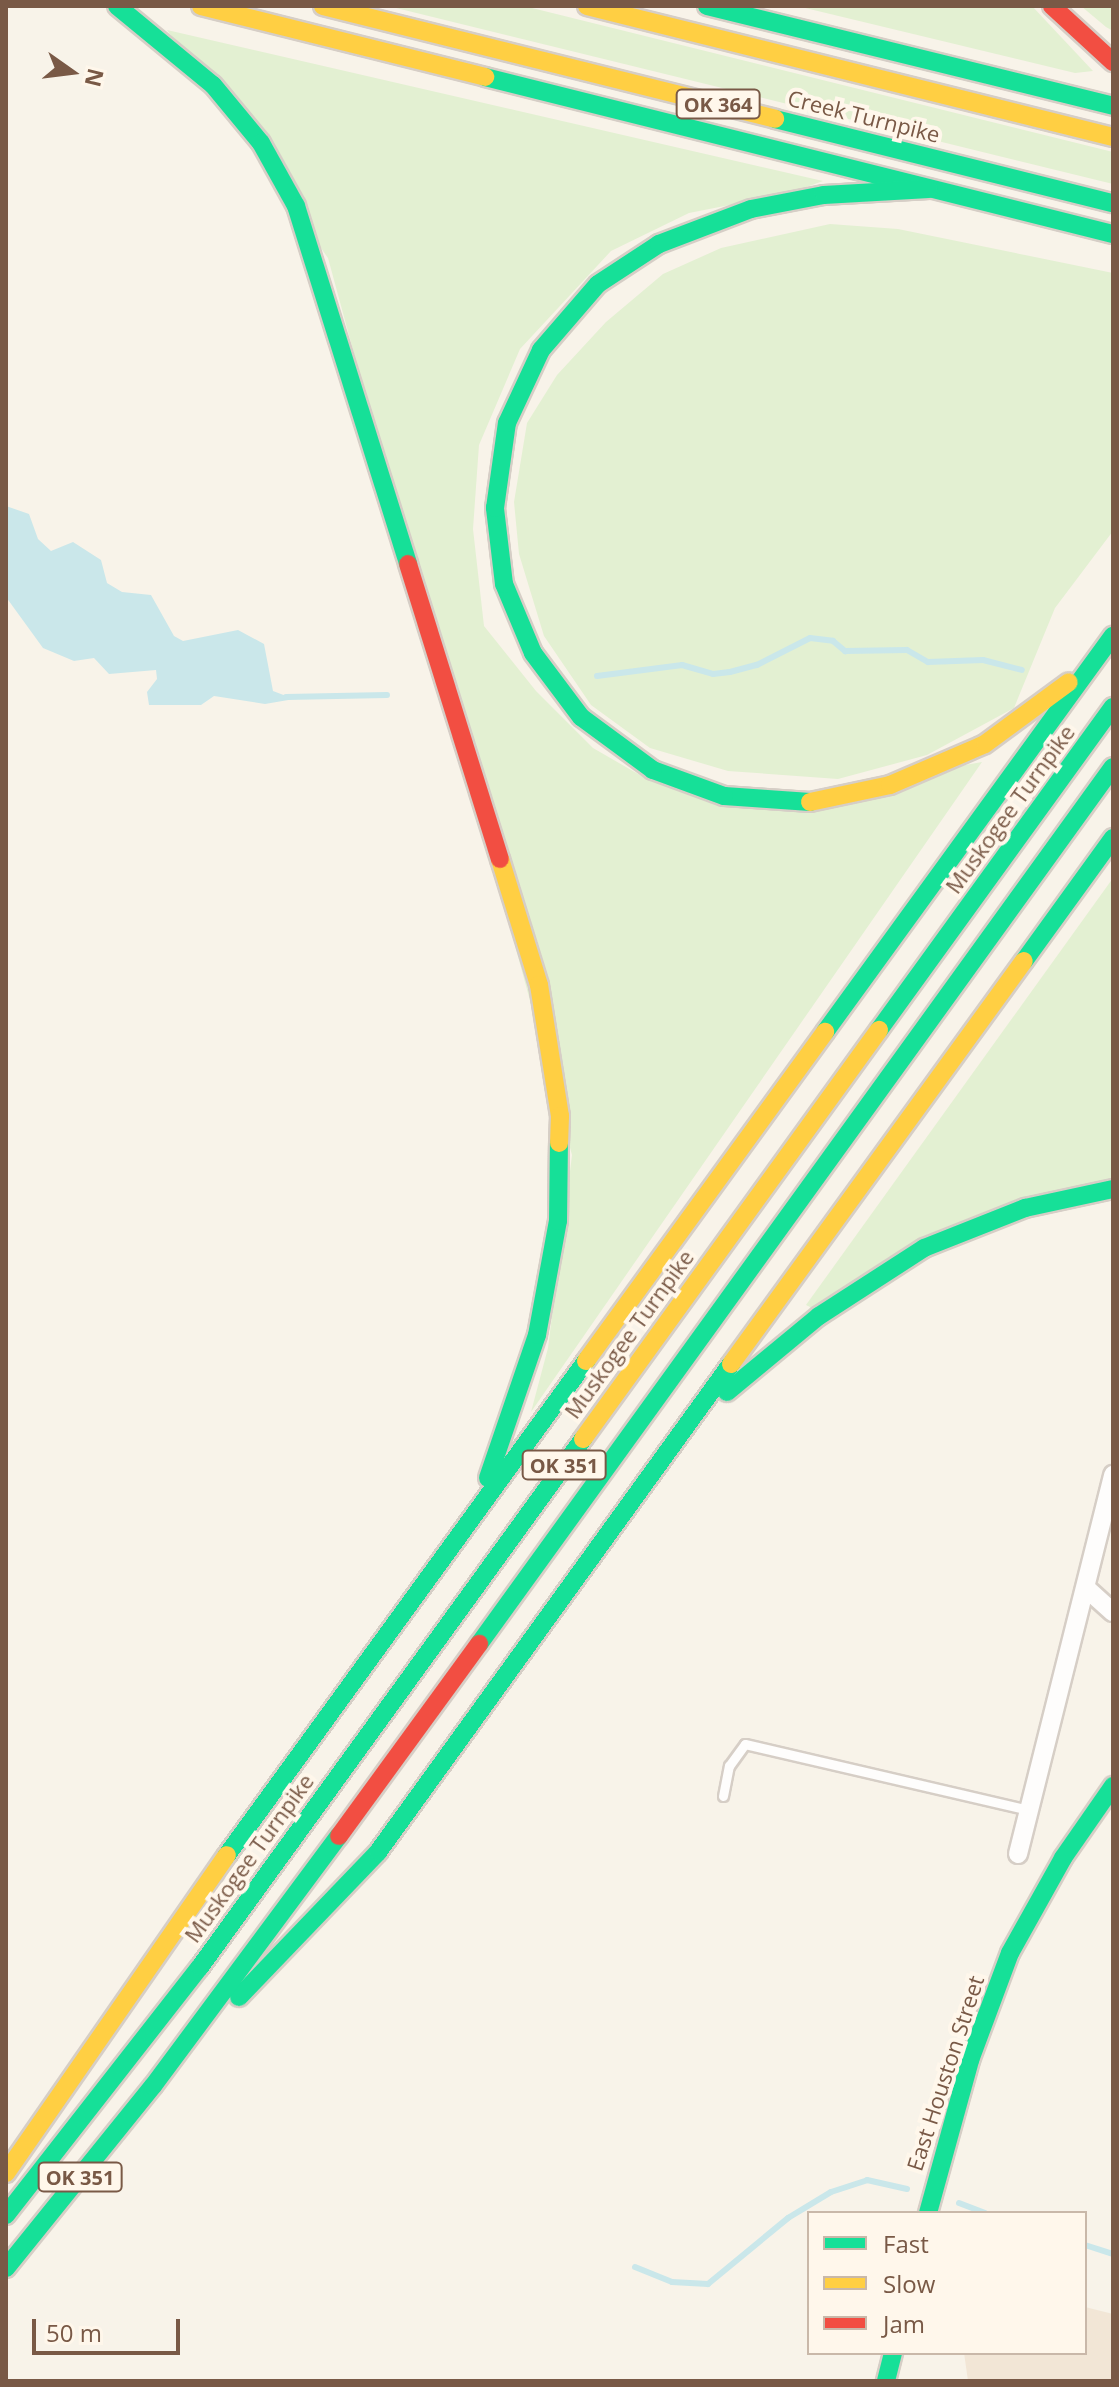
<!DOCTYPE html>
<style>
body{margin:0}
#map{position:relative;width:1119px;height:2387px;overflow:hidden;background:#f8f3e9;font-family:"Open Sans",sans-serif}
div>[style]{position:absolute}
.residential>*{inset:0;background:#f2e6d6}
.green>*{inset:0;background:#e3f0d2}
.water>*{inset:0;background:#cae7ea}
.stream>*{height:6px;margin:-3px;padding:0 3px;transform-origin:3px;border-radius:3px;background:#cae7ea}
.roads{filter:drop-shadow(2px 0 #d6cec6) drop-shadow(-2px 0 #d6cec6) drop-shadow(0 2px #d6cec6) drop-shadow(0 -2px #d6cec6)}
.lane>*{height:9px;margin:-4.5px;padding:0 4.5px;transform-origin:4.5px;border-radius:4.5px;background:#fefdfc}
.street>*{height:18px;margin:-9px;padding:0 9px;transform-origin:9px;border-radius:9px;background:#fefdfc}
.fast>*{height:18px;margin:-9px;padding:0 9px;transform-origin:9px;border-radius:9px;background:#16e098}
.slow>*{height:18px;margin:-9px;padding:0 9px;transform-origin:9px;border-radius:9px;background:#ffcf43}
.jam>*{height:18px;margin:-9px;padding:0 9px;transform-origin:9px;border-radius:9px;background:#f24e42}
span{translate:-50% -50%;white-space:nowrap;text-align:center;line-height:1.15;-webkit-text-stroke:8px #fff7eb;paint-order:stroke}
.shield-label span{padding:2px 6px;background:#fff7eb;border:2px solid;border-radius:6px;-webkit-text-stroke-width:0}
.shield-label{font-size:20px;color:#795946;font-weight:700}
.street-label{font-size:22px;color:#795946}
.frame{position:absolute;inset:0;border:8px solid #795946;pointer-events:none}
.legend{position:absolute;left:807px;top:2211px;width:280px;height:144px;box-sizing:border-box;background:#fff7eb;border:2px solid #c9b8a9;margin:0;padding:10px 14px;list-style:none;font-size:24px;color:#795946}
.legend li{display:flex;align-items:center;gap:16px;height:40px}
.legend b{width:40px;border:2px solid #c9b8a9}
.north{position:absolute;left:32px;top:32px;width:80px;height:80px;-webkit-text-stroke:6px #fff7eb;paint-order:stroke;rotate:104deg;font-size:22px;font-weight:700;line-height:32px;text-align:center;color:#795946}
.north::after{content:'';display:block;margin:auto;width:28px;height:36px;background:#795946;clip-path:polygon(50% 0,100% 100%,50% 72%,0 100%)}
.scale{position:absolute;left:32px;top:2319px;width:148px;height:36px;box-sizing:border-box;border:4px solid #795946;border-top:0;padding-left:10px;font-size:24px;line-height:28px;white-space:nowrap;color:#795946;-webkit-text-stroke:6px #fff7eb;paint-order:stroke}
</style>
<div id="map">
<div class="residential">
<div style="clip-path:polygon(1085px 2307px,1113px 2314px,1113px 2381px,968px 2381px,964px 2353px,1085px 2353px)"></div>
</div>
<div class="green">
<div style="clip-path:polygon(388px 6px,524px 6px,1113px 152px,1113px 184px)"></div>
<div style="clip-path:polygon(797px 6px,1032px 6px,1093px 71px,1075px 73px)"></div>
<div style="clip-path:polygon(1081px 6px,1113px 6px,1113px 31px,1106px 27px)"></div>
<div style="clip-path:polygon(167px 30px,823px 181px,790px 193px,689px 213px,611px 251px,520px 349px,479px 445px,473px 529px,484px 626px,536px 691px,593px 748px,645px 778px,729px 807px,982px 762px,531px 1412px,548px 1348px,572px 1155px,328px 258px)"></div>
<div style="clip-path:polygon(830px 224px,898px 229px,1113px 273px,1113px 531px,1055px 608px,1014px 708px,927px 755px,838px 779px,728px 771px,650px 748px,591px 705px,544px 636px,519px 554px,514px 502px,527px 423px,557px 375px,606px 322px,663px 274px,721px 248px)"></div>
<div style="clip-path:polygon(1113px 878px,1113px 1180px,812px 1308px,806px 1305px)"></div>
</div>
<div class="water">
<div style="clip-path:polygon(6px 506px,29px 514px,38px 539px,51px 551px,73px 542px,101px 560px,107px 583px,122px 592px,151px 595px,174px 636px,183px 641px,238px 630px,264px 644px,273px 691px,294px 699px,265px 704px,214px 696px,201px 705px,149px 705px,147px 692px,157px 679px,156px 670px,109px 674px,94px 658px,74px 661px,43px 648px,6px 597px)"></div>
</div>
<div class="stream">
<div style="left:597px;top:676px;width:86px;rotate:-7.4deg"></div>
<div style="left:682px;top:665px;width:32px;rotate:16deg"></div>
<div style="left:713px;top:674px;width:17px;rotate:-7deg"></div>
<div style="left:730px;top:672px;width:28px;rotate:-15deg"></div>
<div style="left:757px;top:665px;width:59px;rotate:-27deg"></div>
<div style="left:810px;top:638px;width:23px;rotate:7deg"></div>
<div style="left:833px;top:641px;width:16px;rotate:40deg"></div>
<div style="left:845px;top:651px;width:62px;rotate:-0.9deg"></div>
<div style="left:907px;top:650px;width:24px;rotate:30deg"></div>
<div style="left:928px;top:662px;width:55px;rotate:-2.1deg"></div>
<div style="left:983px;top:660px;width:40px;rotate:14.4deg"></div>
<div style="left:286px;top:697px;width:101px;rotate:-1.1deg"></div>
<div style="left:959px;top:2203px;width:28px;rotate:21deg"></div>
<div style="left:1085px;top:2245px;width:29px;rotate:18deg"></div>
<div style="left:635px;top:2267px;width:40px;rotate:22deg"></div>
<div style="left:672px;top:2282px;width:36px;rotate:3deg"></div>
<div style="left:708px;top:2284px;width:104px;rotate:-39.5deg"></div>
<div style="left:788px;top:2218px;width:50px;rotate:-31.2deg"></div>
<div style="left:831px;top:2192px;width:38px;rotate:-18deg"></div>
<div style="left:867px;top:2180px;width:41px;rotate:12.7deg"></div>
</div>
<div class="roads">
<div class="lane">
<div style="left:723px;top:1796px;width:31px;rotate:-79deg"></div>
<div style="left:729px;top:1766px;width:27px;rotate:-54deg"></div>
<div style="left:745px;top:1744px;width:292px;rotate:13.1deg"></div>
</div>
<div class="street">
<div style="left:1086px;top:1588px;width:36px;rotate:42deg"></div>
<div style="left:1018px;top:1854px;width:391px;rotate:-75.9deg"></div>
</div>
<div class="fast">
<div style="left:117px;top:6px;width:124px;rotate:39.5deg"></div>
<div style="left:213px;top:85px;width:75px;rotate:50.4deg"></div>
<div style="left:261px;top:143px;width:72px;rotate:60.9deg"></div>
<div style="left:296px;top:206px;width:375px;rotate:72.6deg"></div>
<div style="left:707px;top:6px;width:418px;rotate:13.8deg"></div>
<div style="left:485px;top:77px;width:647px;rotate:14.04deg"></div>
<div style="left:775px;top:119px;width:348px;rotate:14deg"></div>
<div style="left:810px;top:802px;width:86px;rotate:-176deg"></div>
<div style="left:724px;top:796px;width:76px;rotate:-159.9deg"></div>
<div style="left:653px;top:770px;width:89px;rotate:-143.6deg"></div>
<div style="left:581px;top:717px;width:80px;rotate:-126.9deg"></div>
<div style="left:533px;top:653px;width:75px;rotate:-112.8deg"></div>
<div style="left:504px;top:584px;width:77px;rotate:-96.8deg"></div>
<div style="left:495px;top:508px;width:86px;rotate:-82deg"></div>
<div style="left:507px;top:423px;width:81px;rotate:-65deg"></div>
<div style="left:541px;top:350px;width:87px;rotate:-49.2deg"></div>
<div style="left:598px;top:284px;width:73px;rotate:-33.3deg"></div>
<div style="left:659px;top:244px;width:98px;rotate:-20.8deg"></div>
<div style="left:751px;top:209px;width:74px;rotate:-10.9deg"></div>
<div style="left:824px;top:195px;width:105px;rotate:-3.3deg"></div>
<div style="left:1024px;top:961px;width:152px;rotate:-54.1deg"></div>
<div style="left:879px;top:1030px;width:399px;rotate:-54.1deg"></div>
<div style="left:825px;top:1032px;width:490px;rotate:-54deg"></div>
<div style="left:727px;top:1392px;width:119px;rotate:-39.6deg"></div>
<div style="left:819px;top:1316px;width:125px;rotate:-32.9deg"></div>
<div style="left:924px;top:1248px;width:109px;rotate:-21.6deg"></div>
<div style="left:1025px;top:1208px;width:90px;rotate:-12.2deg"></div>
<div style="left:488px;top:1478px;width:151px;rotate:-71.1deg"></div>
<div style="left:537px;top:1335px;width:116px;rotate:-79.6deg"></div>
<div style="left:558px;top:1221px;width:78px;rotate:-89.3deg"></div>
<div style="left:479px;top:1644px;width:1082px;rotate:-54.14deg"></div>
<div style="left:227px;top:1855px;width:611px;rotate:-53.99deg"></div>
<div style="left:239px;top:1997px;width:201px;rotate:-46.2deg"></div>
<div style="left:378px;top:1852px;width:602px;rotate:-54.12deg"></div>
<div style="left:928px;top:2213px;width:159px;rotate:-74.6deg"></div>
<div style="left:970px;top:2060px;width:114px;rotate:-69.5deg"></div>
<div style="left:1010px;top:1953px;width:109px;rotate:-60.8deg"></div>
<div style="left:1063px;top:1858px;width:88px;rotate:-55.2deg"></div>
<div style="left:6px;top:2215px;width:315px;rotate:-52deg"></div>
<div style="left:200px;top:1967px;width:652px;rotate:-54.04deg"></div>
<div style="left:6px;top:2268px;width:234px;rotate:-51.1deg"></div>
<div style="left:153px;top:2086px;width:312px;rotate:-53.4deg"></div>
<div style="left:886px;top:2381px;width:29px;rotate:-76deg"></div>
</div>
<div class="slow">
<div style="left:201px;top:6px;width:293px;rotate:14deg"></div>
<div style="left:323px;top:6px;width:466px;rotate:14deg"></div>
<div style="left:587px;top:6px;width:542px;rotate:13.98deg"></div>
<div style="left:810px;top:802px;width:82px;rotate:-12deg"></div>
<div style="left:890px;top:785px;width:103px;rotate:-23.3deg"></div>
<div style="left:985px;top:744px;width:104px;rotate:-36.4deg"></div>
<div style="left:500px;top:859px;width:132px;rotate:72.8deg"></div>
<div style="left:539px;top:985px;width:133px;rotate:80.9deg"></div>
<div style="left:560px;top:1116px;width:27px;rotate:92deg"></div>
<div style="left:586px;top:1361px;width:407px;rotate:-54deg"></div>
<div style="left:731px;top:1364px;width:498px;rotate:-54deg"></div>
<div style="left:583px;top:1439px;width:505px;rotate:-54.11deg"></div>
<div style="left:6px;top:2173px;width:387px;rotate:-55.2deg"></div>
</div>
<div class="jam">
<div style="left:1052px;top:6px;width:83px;rotate:42.6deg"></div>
<div style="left:408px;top:564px;width:309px;rotate:72.7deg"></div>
<div style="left:339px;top:1836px;width:238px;rotate:-53.9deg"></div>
</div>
</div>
<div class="shield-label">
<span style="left:718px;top:104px">OK 364</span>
<span style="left:564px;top:1465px">OK 351</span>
<span style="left:80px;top:2177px">OK 351</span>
</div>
<div class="street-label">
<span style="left:864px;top:116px;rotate:14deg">Creek Turnpike</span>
<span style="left:1010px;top:809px;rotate:-54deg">Muskogee Turnpike</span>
<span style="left:629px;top:1334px;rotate:-54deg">Muskogee Turnpike</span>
<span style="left:249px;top:1858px;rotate:-54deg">Muskogee Turnpike</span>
<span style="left:945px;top:2073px;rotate:-72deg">East Houston Street</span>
</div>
<div class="frame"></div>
<ul class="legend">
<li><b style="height:10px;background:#16e098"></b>Fast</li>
<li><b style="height:10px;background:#ffcf43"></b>Slow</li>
<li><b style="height:10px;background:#f24e42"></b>Jam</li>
</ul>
<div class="north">N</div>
<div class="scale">50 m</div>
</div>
